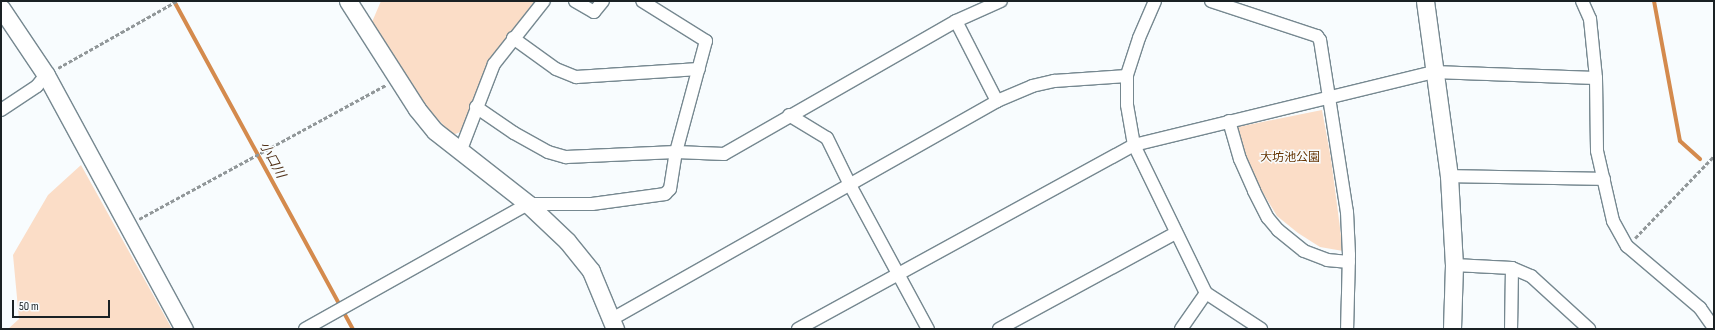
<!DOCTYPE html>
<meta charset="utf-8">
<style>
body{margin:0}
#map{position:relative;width:1715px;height:330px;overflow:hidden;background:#f8fcfe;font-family:"Sofia Sans Condensed","Noto Sans JP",sans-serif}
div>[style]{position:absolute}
.green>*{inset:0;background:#fbddc7}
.stream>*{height:4px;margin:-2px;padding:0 2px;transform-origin:2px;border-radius:2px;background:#d48a4d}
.path>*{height:2.5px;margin-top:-1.25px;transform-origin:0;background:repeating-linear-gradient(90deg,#919799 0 4px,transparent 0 6px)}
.roads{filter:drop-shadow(1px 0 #768890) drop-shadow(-1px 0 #768890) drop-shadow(0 1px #768890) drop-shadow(0 -1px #768890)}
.street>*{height:12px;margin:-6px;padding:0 6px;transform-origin:6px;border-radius:6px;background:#fff}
.secondary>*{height:17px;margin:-8.5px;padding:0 8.5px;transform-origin:8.5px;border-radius:8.5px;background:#fff}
span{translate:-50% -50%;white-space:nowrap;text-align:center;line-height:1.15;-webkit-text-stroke:3px #f8fcfe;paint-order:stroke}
.park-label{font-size:12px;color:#663504}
.water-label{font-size:13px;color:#53331a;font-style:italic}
.frame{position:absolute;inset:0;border:2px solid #1a2124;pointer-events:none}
.scale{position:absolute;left:12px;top:300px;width:98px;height:18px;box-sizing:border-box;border:2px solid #1a2124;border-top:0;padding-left:5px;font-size:12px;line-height:14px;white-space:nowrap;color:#1a2124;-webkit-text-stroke:3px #f8fcfe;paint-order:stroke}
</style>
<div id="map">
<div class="green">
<div style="clip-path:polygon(381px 1px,535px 1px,492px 57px,460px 132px,453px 135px,430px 111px,406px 78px,372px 22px)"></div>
<div style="clip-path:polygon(1322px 110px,1331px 159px,1343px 251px,1320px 247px,1298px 233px,1277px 216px,1259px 186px,1237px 135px,1238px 127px)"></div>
<div style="clip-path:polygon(81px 165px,172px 329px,8px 329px,19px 319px,13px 255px,48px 195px)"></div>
</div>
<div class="stream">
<div style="left:174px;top:1px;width:374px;rotate:61.4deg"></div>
<div style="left:1654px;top:1px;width:142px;rotate:79.5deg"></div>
<div style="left:1680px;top:141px;width:27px;rotate:42deg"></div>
</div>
<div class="path">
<div style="left:58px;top:68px;width:137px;rotate:-29.4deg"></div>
<div style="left:139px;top:219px;width:281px;rotate:-28.5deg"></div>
<div style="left:1635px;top:238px;width:114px;rotate:-46.1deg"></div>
</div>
<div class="roads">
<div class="street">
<div style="left:575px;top:1px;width:22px;rotate:30deg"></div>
<div style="left:594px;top:12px;width:14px;rotate:-51deg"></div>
<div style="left:1155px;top:1px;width:40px;rotate:113.4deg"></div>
<div style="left:1139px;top:38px;width:40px;rotate:108deg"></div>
<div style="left:1127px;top:76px;width:29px;rotate:90deg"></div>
<div style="left:1127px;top:105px;width:41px;rotate:80.1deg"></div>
<div style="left:1134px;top:145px;width:165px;rotate:64.1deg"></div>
<div style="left:1206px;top:293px;width:66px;rotate:33.2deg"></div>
<div style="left:1211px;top:1px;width:112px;rotate:18.3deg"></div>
<div style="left:1317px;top:36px;width:5px;rotate:53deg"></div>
<div style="left:1320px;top:40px;width:174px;rotate:81.1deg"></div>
<div style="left:1347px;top:212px;width:43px;rotate:87.3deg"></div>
<div style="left:1349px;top:255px;width:74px;rotate:91.5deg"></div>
<div style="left:1582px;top:1px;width:20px;rotate:66deg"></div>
<div style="left:1590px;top:19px;width:59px;rotate:84.2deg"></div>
<div style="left:1596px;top:78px;width:73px;rotate:89.2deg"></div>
<div style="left:1597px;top:151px;width:72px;rotate:77.1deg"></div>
<div style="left:1613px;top:221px;width:29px;rotate:61deg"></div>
<div style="left:1627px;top:246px;width:96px;rotate:40.3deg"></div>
<div style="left:1700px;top:308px;width:24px;rotate:55deg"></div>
<div style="left:956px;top:21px;width:90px;rotate:62.9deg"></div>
<div style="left:513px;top:38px;width:53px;rotate:35.8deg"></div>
<div style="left:556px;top:69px;width:22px;rotate:22deg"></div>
<div style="left:576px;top:77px;width:123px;rotate:-3.7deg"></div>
<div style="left:476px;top:107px;width:46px;rotate:34.4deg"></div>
<div style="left:514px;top:133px;width:39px;rotate:29deg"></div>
<div style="left:548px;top:152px;width:19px;rotate:16deg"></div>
<div style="left:566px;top:157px;width:110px;rotate:-2.6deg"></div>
<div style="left:676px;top:152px;width:48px;rotate:2.4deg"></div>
<div style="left:724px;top:154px;width:267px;rotate:-29.8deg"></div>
<div style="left:956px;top:21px;width:49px;rotate:-24deg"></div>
<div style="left:1px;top:110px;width:43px;rotate:-33.7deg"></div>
<div style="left:37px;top:86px;width:14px;rotate:-51deg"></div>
<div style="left:789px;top:115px;width:44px;rotate:31.2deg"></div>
<div style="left:827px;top:138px;width:52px;rotate:63.9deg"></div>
<div style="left:850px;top:185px;width:164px;rotate:61.6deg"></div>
<div style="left:1229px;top:121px;width:40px;rotate:74deg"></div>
<div style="left:1240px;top:159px;width:35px;rotate:66deg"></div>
<div style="left:1254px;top:191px;width:30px;rotate:63deg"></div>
<div style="left:1268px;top:218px;width:16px;rotate:50deg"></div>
<div style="left:1278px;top:230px;width:33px;rotate:39deg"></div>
<div style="left:1304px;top:251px;width:25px;rotate:21deg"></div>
<div style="left:1327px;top:260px;width:22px;rotate:5deg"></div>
<div style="left:460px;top:152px;width:94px;rotate:-68.9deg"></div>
<div style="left:494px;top:64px;width:80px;rotate:-51.6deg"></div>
<div style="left:1449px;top:176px;width:155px;rotate:1.1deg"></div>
<div style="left:1454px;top:265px;width:58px;rotate:3deg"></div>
<div style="left:1512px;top:268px;width:61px;rotate:90.9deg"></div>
<div style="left:1512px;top:268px;width:21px;rotate:23deg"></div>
<div style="left:1531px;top:276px;width:79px;rotate:42.4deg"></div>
<div style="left:612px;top:319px;width:442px;rotate:-29.5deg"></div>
<div style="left:997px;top:101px;width:38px;rotate:-23deg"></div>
<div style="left:1032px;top:86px;width:23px;rotate:-13deg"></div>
<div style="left:1054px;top:81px;width:73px;rotate:-3.9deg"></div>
<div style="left:305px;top:329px;width:256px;rotate:-29.3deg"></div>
<div style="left:528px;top:204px;width:64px"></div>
<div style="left:592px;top:204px;width:74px;rotate:-7.8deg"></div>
<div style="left:665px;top:194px;width:7px;rotate:-45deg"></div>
<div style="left:670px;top:189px;width:37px;rotate:-81deg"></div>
<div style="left:676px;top:152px;width:115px;rotate:-74.9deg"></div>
<div style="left:706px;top:41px;width:75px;rotate:-148deg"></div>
<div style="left:798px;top:329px;width:383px;rotate:-28.7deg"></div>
<div style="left:1134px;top:145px;width:308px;rotate:-13.7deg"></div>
<div style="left:1433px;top:72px;width:163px;rotate:2.1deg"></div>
<div style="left:999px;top:329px;width:201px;rotate:-28.5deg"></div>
<div style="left:1181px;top:329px;width:44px;rotate:-55.2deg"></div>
</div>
<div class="secondary">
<div style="left:348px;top:1px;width:128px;rotate:57.4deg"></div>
<div style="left:417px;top:109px;width:28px;rotate:51deg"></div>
<div style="left:435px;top:131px;width:118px;rotate:38.1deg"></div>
<div style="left:528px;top:204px;width:54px;rotate:43.5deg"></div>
<div style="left:567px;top:241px;width:38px;rotate:51deg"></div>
<div style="left:591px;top:271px;width:63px;rotate:67.5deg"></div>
<div style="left:1425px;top:1px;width:177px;rotate:82.2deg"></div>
<div style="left:1449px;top:176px;width:89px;rotate:86.8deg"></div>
<div style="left:1454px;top:265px;width:64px;rotate:91.8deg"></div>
<div style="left:1px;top:8px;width:81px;rotate:56.1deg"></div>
<div style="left:46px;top:75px;width:289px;rotate:61.5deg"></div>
</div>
</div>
<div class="park-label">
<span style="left:1290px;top:158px">大坊池公園</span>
</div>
<div class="water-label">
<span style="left:272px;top:160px;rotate:61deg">小口川</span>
</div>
<div class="frame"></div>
<div class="scale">50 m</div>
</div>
